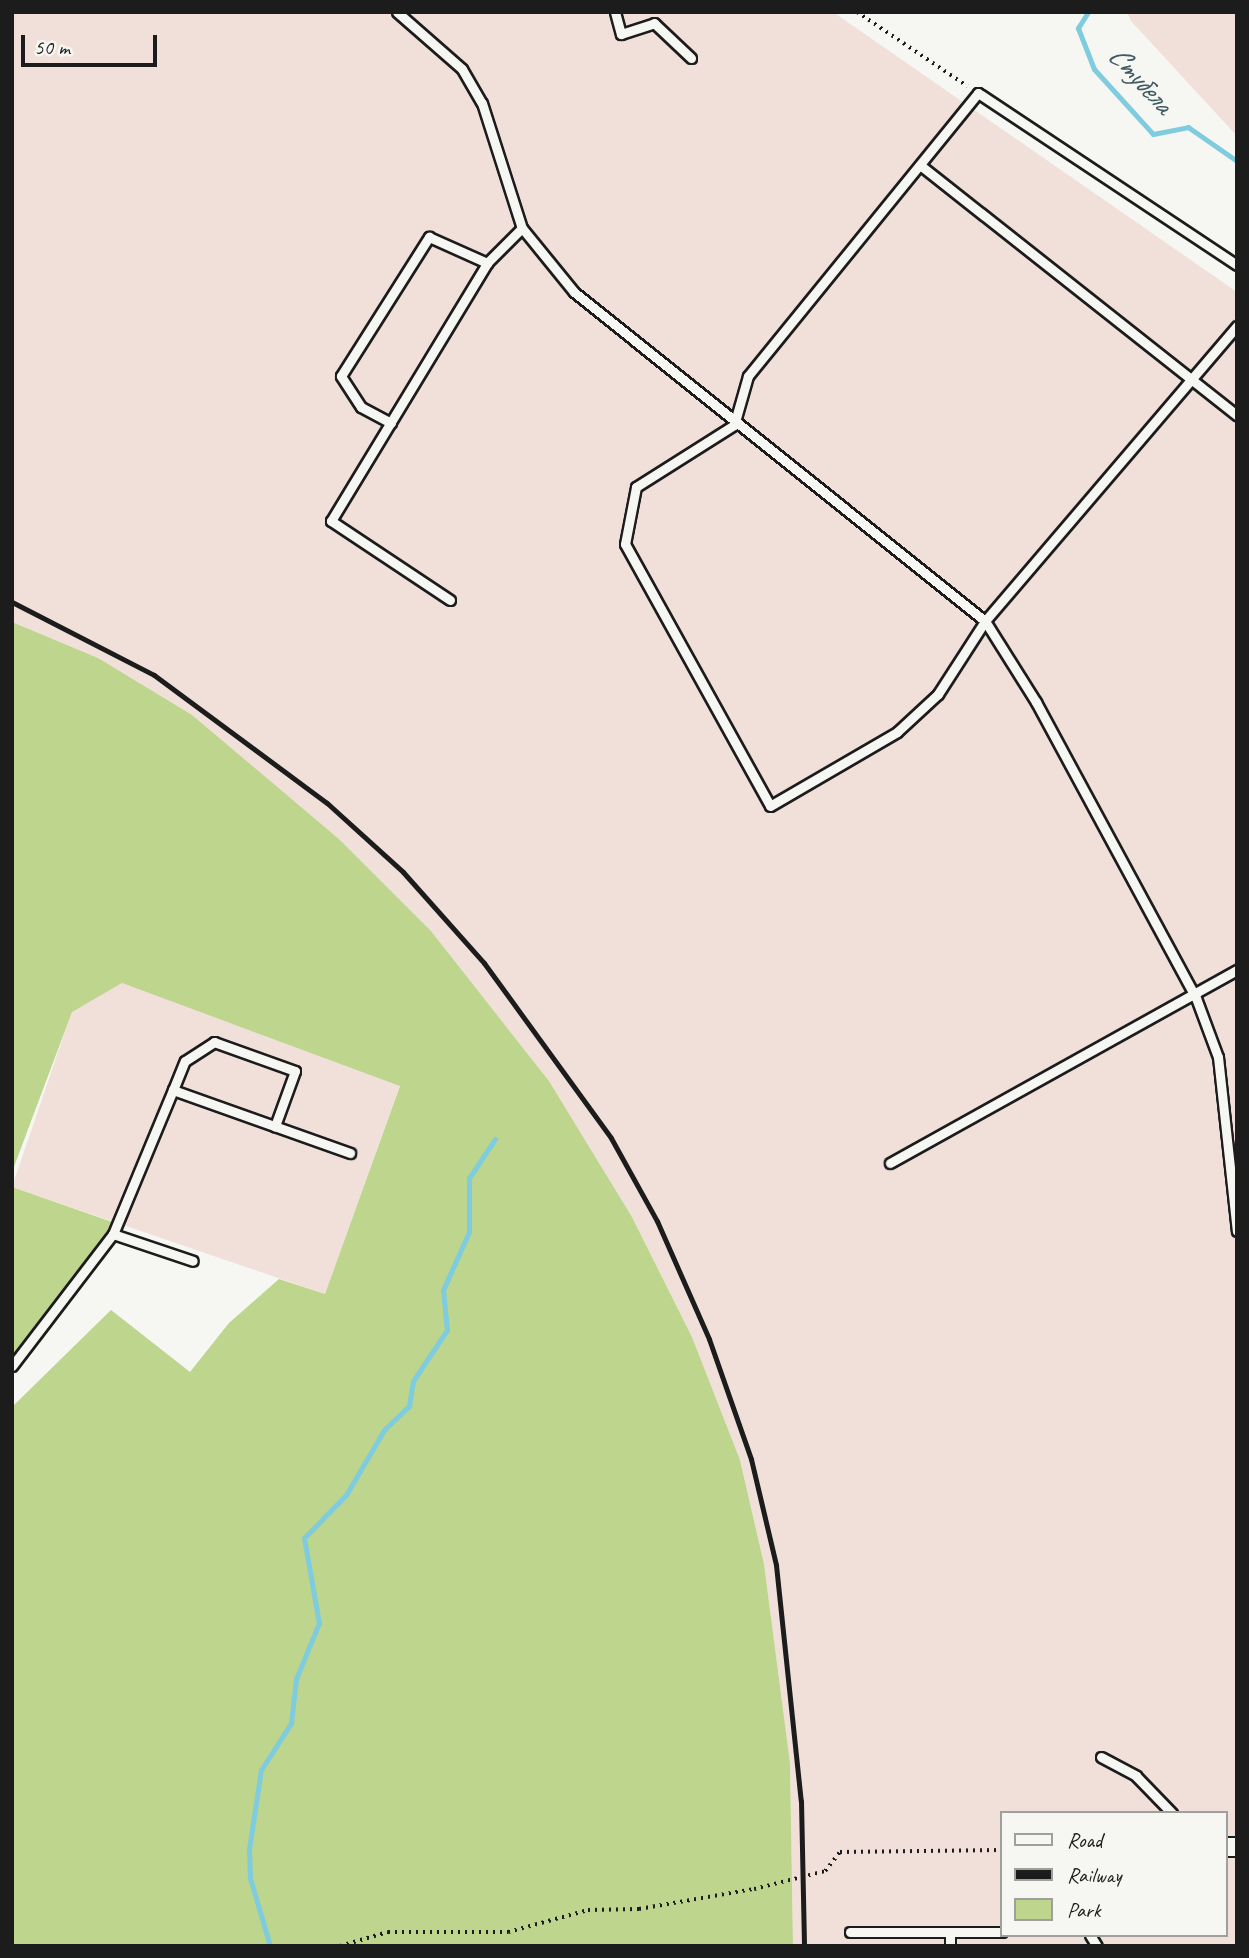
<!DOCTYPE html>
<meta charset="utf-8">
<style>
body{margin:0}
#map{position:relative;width:1249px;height:1958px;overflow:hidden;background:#f6f6f2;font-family:Caveat,sans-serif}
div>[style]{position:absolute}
.built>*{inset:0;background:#f1e0da}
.green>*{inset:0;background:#bdd58c}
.stream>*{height:5px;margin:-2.5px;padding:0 2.5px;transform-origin:2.5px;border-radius:2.5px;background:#7fccde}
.path>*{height:3.5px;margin-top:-1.75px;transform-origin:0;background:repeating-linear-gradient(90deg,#1c1c1c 0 2px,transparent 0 7px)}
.roads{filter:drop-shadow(2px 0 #1c1c1c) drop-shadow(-2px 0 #1c1c1c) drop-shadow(0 2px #1c1c1c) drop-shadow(0 -2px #1c1c1c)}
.service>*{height:9px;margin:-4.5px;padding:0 4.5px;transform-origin:4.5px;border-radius:4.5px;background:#f6f6f2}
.minor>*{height:18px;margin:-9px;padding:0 9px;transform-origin:9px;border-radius:9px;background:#f6f6f2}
.rail>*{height:5px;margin:-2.5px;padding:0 2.5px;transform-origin:2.5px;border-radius:2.5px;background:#1c1c1c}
span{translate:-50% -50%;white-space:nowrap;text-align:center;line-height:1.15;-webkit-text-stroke:5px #f6f6f2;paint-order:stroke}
.water-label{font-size:30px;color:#3f5a60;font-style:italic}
.frame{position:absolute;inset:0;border:14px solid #1c1c1c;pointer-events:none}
.legend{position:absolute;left:1000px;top:1811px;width:228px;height:126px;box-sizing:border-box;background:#f6f6f2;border:2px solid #9f9f9c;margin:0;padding:9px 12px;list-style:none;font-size:21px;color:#1c1c1c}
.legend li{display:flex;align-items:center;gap:14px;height:35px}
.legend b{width:35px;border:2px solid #9f9f9c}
.scale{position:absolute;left:21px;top:35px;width:136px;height:32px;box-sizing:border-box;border:4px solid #1c1c1c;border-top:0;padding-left:9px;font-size:21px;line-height:24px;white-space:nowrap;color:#1c1c1c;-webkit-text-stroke:5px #f6f6f2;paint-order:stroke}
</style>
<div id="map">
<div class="built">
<div style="clip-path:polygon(evenodd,12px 12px,833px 12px,1237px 292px,1237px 1946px,793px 1946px,790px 1763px,764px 1564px,740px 1460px,692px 1337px,632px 1217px,549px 1081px,431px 931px,340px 840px,98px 658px,12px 622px,12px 12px,1002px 1813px,1226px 1813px,1226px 1935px,1002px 1935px,1002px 1813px)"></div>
<div style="clip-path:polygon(1127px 12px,1237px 12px,1237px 136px,1131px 21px)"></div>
<div style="clip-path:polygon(122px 983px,400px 1085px,325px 1294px,12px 1187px,72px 1011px)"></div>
</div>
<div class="green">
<div style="clip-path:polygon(12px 622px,98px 658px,192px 715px,340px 840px,431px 931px,549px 1081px,632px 1217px,692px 1337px,740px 1460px,764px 1564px,790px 1763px,793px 1946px,12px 1946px,12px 1407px,111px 1310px,190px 1372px,229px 1323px,279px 1279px,325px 1294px,400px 1086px,122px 983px,72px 1012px,12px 1172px)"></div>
<div style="clip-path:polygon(12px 1187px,118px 1224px,12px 1363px)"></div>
</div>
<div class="stream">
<div style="left:1088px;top:12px;width:19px;rotate:122deg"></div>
<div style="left:1078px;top:28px;width:44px;rotate:68.7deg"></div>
<div style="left:1094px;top:69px;width:88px;rotate:47.8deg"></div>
<div style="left:1153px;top:134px;width:36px;rotate:-11deg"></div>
<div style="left:1188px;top:127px;width:60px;rotate:34.8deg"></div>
<div style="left:270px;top:1946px;width:71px;rotate:-106.4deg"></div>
<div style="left:250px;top:1878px;width:29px;rotate:-92deg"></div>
<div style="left:249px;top:1849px;width:80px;rotate:-81.4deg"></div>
<div style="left:261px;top:1770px;width:56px;rotate:-57.4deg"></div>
<div style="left:291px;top:1723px;width:44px;rotate:-83.5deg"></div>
<div style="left:296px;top:1679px;width:61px;rotate:-67.7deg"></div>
<div style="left:319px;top:1623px;width:86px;rotate:-100deg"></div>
<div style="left:304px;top:1538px;width:60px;rotate:-45.7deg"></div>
<div style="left:346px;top:1495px;width:75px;rotate:-59.7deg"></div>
<div style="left:384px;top:1430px;width:35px;rotate:-44deg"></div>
<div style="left:409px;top:1406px;width:25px;rotate:-81deg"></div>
<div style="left:413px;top:1381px;width:61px;rotate:-56.3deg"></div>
<div style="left:447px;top:1330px;width:40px;rotate:-95.7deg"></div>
<div style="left:443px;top:1290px;width:64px;rotate:-65.9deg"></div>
<div style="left:469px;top:1232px;width:54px;rotate:-90deg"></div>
<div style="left:469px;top:1178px;width:47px;rotate:-56.3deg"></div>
</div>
<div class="path">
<div style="left:857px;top:12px;width:133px;rotate:33.9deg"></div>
<div style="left:340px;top:1946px;width:50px;rotate:-16.3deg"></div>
<div style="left:388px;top:1932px;width:120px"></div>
<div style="left:508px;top:1932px;width:83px;rotate:-15.4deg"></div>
<div style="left:588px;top:1910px;width:51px;rotate:-1.1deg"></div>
<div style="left:639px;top:1909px;width:117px;rotate:-9.9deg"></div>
<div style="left:754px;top:1889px;width:73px;rotate:-14.2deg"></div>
<div style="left:825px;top:1871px;width:24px;rotate:-52deg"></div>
<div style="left:840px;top:1852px;width:162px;rotate:-0.7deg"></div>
</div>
<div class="roads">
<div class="service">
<div style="left:397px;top:12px;width:86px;rotate:41.2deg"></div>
<div style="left:462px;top:69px;width:39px;rotate:60deg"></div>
<div style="left:482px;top:103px;width:131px;rotate:72.3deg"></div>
<div style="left:522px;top:228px;width:82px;rotate:50.9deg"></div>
<div style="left:574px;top:292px;width:526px;rotate:38.68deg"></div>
<div style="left:985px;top:621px;width:96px;rotate:57.8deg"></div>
<div style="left:1036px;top:702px;width:336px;rotate:61.6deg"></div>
<div style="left:1196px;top:998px;width:63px;rotate:69.6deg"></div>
<div style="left:1218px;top:1057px;width:175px;rotate:83.8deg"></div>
<div style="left:615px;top:12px;width:23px;rotate:75deg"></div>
<div style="left:621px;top:34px;width:35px;rotate:-18deg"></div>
<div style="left:654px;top:23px;width:51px;rotate:43.4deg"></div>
<div style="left:920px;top:165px;width:404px;rotate:38.3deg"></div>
<div style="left:1237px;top:265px;width:311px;rotate:-146.4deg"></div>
<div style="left:978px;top:93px;width:365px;rotate:129.1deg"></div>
<div style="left:748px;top:376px;width:51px;rotate:105.9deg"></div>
<div style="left:734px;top:425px;width:116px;rotate:147.7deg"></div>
<div style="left:636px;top:487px;width:58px;rotate:100.9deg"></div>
<div style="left:625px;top:544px;width:299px;rotate:61deg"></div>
<div style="left:770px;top:806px;width:147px;rotate:-30.2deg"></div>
<div style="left:897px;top:732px;width:56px;rotate:-42.8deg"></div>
<div style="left:938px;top:694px;width:87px;rotate:-57.2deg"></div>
<div style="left:985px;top:621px;width:388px;rotate:-49.5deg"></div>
<div style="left:391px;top:423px;width:34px;rotate:-152deg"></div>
<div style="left:361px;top:407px;width:37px;rotate:-123deg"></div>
<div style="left:341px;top:376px;width:165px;rotate:-57.7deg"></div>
<div style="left:429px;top:237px;width:64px;rotate:24.1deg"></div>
<div style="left:450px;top:600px;width:143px;rotate:-146.4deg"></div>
<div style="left:331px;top:521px;width:301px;rotate:-58.8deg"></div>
<div style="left:487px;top:263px;width:49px;rotate:-45deg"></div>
<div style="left:173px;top:1090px;width:31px;rotate:-68deg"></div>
<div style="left:185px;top:1061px;width:35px;rotate:-33deg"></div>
<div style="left:214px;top:1042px;width:86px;rotate:19.7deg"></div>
<div style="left:295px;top:1071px;width:59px;rotate:110deg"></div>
<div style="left:890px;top:1163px;width:397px;rotate:-29.1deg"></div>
<div style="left:113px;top:1234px;width:84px;rotate:18.6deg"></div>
<div style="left:12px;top:1366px;width:166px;rotate:-52.6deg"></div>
<div style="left:113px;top:1234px;width:156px;rotate:-67.4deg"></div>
<div style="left:173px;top:1090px;width:188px;rotate:19.6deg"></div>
<div style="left:1101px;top:1757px;width:40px;rotate:28deg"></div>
<div style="left:1136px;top:1776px;width:52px;rotate:45.8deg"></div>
<div style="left:850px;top:1932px;width:152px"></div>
<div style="left:950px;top:1933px;width:13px;rotate:90deg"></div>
<div style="left:1090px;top:1935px;width:13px;rotate:58deg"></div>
</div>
<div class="minor">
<div style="left:1226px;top:1847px;width:11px"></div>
</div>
</div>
<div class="rail">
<div style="left:12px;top:602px;width:160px;rotate:27.2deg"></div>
<div style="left:154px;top:675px;width:215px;rotate:36.5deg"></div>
<div style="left:327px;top:803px;width:103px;rotate:42.2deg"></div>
<div style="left:403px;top:872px;width:122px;rotate:48.3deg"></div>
<div style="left:484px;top:963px;width:216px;rotate:54deg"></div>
<div style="left:611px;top:1138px;width:95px;rotate:61deg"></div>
<div style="left:657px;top:1221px;width:129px;rotate:66.2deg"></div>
<div style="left:709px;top:1339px;width:127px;rotate:70.7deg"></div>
<div style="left:751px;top:1459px;width:109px;rotate:76.7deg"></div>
<div style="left:776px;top:1565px;width:237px;rotate:84deg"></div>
<div style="left:801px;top:1801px;width:145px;rotate:88.8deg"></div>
</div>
<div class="water-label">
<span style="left:1141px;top:79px;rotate:48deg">Стубела</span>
</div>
<div class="frame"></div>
<ul class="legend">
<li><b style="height:9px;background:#f6f6f2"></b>Road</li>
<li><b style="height:9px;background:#1c1c1c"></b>Railway</li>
<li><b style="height:19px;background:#bdd58c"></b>Park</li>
</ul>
<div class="scale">50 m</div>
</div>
